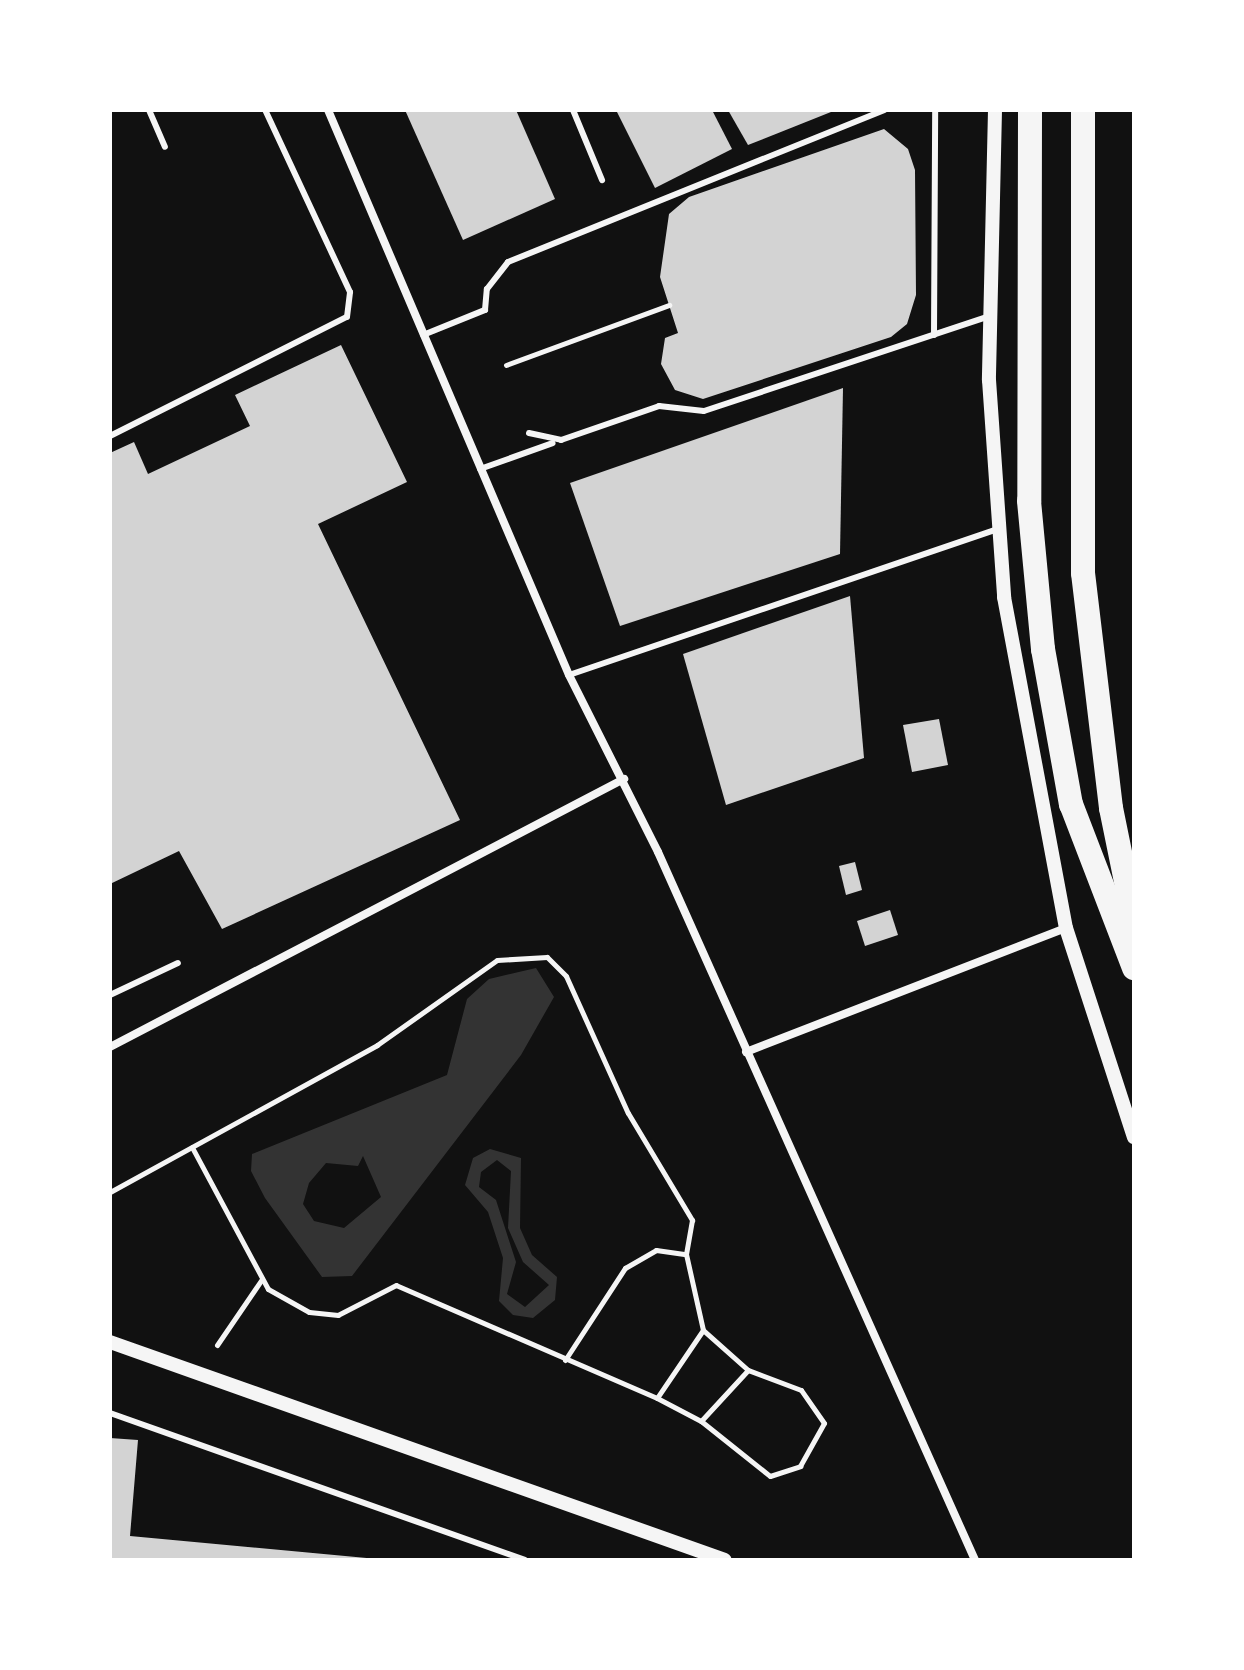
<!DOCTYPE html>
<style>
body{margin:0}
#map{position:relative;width:1244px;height:1670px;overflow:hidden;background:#111;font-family:Barlow,sans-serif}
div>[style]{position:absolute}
.water>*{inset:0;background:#333}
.building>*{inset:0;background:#d3d3d3}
.path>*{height:5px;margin:-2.5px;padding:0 2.5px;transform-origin:2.5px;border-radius:2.5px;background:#f5f5f5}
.service>*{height:6px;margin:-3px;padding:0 3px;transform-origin:3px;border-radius:3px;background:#f5f5f5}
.minor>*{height:8px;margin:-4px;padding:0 4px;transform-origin:4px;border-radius:4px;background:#f5f5f5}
.tertiary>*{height:14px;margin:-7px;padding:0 7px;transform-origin:7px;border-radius:7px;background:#f5f5f5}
.motorway>*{height:24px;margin:-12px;padding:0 12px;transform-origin:12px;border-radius:12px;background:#f5f5f5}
span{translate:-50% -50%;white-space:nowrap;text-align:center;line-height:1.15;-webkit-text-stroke:6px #fff;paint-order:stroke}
.frame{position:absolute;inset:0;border:112px solid #fff;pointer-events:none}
</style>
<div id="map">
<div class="water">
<div style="clip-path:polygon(evenodd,536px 968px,554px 997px,521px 1055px,352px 1276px,322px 1277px,265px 1198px,251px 1171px,252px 1154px,447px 1075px,467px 999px,489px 979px,536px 968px,363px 1156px,381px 1197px,344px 1228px,314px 1221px,303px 1204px,309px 1183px,326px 1163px,358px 1166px,363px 1156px)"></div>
<div style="clip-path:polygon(evenodd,490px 1149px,521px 1158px,520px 1228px,532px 1255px,557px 1277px,555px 1300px,533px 1318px,513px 1315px,499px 1301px,503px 1258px,488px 1212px,465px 1185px,473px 1158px,490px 1149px,497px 1160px,511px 1171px,508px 1228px,523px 1262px,549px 1285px,525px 1307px,507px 1294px,516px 1262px,496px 1200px,479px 1187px,481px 1172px,497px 1160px)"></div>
</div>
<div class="building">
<div style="clip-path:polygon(405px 110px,516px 110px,555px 199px,463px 240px)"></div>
<div style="clip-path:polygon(616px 110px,712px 110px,732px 149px,655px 188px)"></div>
<div style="clip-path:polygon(728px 110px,836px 110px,748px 145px)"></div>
<div style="clip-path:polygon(884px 129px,908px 149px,915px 170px,916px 295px,907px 324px,891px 337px,703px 399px,675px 390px,661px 364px,665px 338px,678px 333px,660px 277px,669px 214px,689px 197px)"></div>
<div style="clip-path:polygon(341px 345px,407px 482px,318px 524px,460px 820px,222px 929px,179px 851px,110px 884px,110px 453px,134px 442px,148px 474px,250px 426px,235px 395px)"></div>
<div style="clip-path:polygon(843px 388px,840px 554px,620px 626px,570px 483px)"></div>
<div style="clip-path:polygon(850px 596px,864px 758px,726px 805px,683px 654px)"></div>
<div style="clip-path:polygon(939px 719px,948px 765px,912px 772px,903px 725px)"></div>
<div style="clip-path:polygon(855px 862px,862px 890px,846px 895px,839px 866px)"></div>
<div style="clip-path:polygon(890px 910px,898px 935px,865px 946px,857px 921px)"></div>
<div style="clip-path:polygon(110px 1438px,138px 1440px,130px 1536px,388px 1560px,110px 1560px)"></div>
</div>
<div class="path">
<div style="left:506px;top:365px;width:174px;rotate:-20.2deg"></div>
<div style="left:110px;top:1192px;width:305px;rotate:-28.8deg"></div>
<div style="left:377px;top:1045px;width:147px;rotate:-35.3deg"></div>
<div style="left:497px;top:960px;width:50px;rotate:-3.4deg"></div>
<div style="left:547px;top:957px;width:27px;rotate:45deg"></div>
<div style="left:566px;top:976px;width:150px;rotate:65.7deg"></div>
<div style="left:628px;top:1113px;width:125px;rotate:59.1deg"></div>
<div style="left:692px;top:1220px;width:35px;rotate:100deg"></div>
<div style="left:686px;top:1254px;width:78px;rotate:77.4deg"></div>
<div style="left:703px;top:1330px;width:82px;rotate:124.1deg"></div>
<div style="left:657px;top:1398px;width:284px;rotate:-156.6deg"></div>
<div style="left:396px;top:1285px;width:65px;rotate:152.7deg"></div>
<div style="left:338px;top:1315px;width:29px;rotate:-174deg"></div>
<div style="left:309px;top:1312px;width:47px;rotate:-150.7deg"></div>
<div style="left:268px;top:1289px;width:161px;rotate:-118.2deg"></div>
<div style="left:217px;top:1345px;width:80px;rotate:-55.7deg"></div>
<div style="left:565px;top:1360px;width:110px;rotate:-56.9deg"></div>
<div style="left:625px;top:1268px;width:36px;rotate:-30deg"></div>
<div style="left:656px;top:1250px;width:30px;rotate:8deg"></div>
<div style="left:657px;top:1398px;width:50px;rotate:27.6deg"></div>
<div style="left:701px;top:1421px;width:88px;rotate:38.6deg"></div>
<div style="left:770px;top:1476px;width:32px;rotate:-18deg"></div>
<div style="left:800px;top:1466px;width:49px;rotate:-60.8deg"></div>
<div style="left:824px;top:1423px;width:40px;rotate:-124.9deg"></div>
<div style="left:801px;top:1390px;width:57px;rotate:-159.3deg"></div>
<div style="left:748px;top:1370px;width:60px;rotate:-138.4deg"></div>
<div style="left:701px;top:1421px;width:69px;rotate:-47.3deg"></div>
</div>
<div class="service">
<div style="left:149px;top:110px;width:40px;rotate:66.6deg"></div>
<div style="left:573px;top:110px;width:76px;rotate:67.5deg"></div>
<div style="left:423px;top:335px;width:67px;rotate:-22deg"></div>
<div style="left:485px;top:310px;width:21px;rotate:-85deg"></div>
<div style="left:487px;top:289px;width:34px;rotate:-52deg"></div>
<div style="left:508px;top:262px;width:406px;rotate:-22deg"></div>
<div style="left:934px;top:335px;width:225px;rotate:-89.7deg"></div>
<div style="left:529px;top:433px;width:33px;rotate:12deg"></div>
<div style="left:561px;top:440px;width:104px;rotate:-19.1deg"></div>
<div style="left:659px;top:406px;width:45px;rotate:6.3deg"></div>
<div style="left:704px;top:411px;width:300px;rotate:-18.4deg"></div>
<div style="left:110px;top:436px;width:265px;rotate:-26.7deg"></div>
<div style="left:347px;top:317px;width:25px;rotate:-83deg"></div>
<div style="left:350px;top:292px;width:201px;rotate:-115deg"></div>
<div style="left:480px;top:469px;width:77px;rotate:-19.6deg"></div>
<div style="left:569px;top:675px;width:451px;rotate:-18.8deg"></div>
<div style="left:110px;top:995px;width:75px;rotate:-25.2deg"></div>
<div style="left:110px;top:1413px;width:440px;rotate:19.5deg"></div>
</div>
<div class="minor">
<div style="left:328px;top:110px;width:614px;rotate:66.9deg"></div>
<div style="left:569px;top:675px;width:198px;rotate:63.3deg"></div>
<div style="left:658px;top:852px;width:776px;rotate:65.88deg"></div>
<div style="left:110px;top:1047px;width:580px;rotate:-27.54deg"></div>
<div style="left:746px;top:1052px;width:343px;rotate:-21.2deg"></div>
</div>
<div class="tertiary">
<div style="left:995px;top:110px;width:270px;rotate:91.3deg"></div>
<div style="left:989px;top:380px;width:218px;rotate:86deg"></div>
<div style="left:1004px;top:597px;width:337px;rotate:79.4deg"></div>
<div style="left:1066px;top:928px;width:220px;rotate:72deg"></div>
<div style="left:110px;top:1342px;width:652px;rotate:19.52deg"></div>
</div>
<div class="motorway">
<div style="left:1030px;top:110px;width:391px;rotate:90.1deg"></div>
<div style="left:1029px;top:501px;width:149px;rotate:84.6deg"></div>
<div style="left:1043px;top:649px;width:158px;rotate:79.8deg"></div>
<div style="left:1071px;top:804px;width:176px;rotate:69deg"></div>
<div style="left:1083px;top:110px;width:463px;rotate:90deg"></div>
<div style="left:1083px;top:573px;width:237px;rotate:83.2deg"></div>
<div style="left:1111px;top:808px;width:115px;rotate:78.5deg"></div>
</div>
<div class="frame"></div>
</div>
